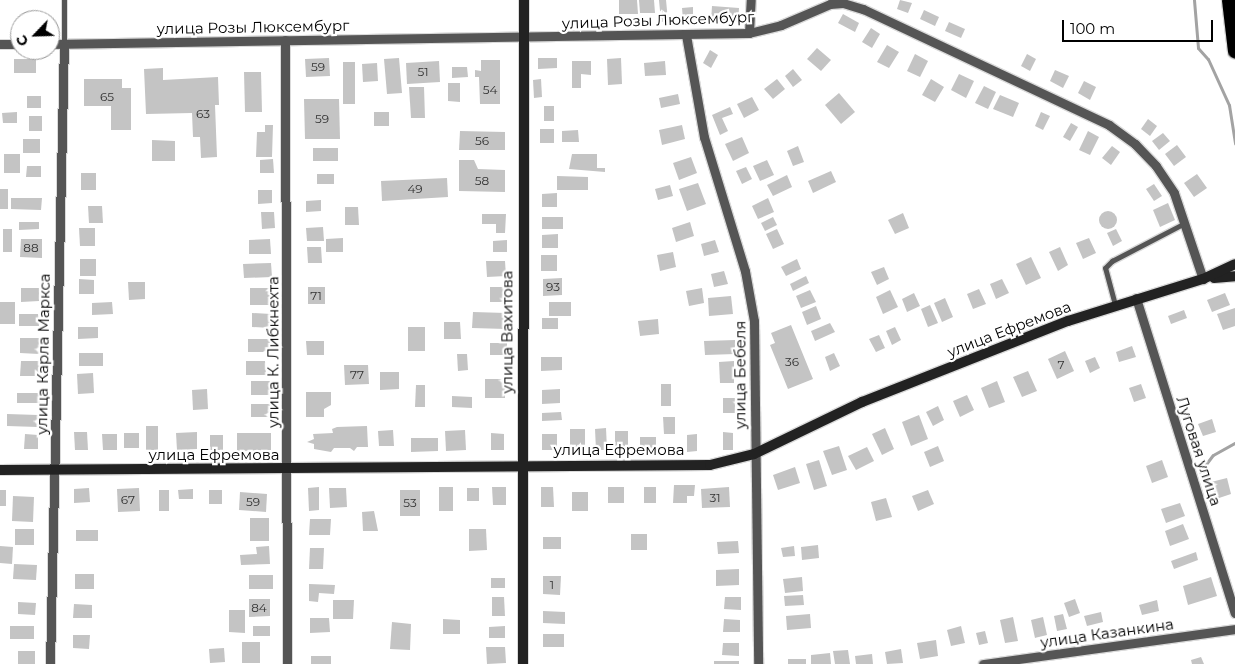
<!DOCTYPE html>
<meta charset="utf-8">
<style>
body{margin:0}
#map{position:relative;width:1235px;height:664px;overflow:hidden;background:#fff;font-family:Montserrat,sans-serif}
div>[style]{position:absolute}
.stream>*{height:3px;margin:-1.5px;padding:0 1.5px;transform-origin:1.5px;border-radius:1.5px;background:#a3a3a3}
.building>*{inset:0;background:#c4c4c4}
.round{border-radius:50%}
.roads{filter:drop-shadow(1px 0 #dbdbdb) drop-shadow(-1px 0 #dbdbdb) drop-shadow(0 1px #dbdbdb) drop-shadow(0 -1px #dbdbdb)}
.lane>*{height:4.5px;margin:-2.25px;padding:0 2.25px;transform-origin:2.25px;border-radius:2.25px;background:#555}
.street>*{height:9px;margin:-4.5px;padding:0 4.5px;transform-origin:4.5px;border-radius:4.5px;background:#555}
.secondary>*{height:10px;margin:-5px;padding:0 5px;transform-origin:5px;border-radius:5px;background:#222}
.highway>*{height:15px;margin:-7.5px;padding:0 7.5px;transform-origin:7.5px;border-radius:7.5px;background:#000}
span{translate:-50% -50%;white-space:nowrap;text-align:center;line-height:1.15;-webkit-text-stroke:4.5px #fff;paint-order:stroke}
.number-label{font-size:12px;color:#313131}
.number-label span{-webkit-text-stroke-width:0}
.street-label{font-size:15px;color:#000}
.north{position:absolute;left:10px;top:10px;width:50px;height:50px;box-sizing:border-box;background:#fff;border:1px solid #999;border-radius:50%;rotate:246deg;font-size:14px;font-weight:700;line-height:20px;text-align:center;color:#000}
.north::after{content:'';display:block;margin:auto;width:18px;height:22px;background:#000;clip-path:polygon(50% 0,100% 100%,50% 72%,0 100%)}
.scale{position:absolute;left:1062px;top:20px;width:151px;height:22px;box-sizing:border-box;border:2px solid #000;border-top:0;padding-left:6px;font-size:15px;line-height:18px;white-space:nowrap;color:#000;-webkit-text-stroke:4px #fff;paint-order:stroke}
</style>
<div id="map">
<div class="stream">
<div style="left:1194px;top:0;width:48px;rotate:85.2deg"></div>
<div style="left:1198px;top:48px;width:15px;rotate:48deg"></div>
<div style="left:1208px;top:59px;width:51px;rotate:65.5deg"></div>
<div style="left:1229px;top:105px;width:39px;rotate:81deg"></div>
<div style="left:1200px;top:472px;width:21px;rotate:-53deg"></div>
<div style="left:1213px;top:455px;width:25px;rotate:-29deg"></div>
</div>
<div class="building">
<div style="clip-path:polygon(619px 0,637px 0,638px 14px,619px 14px)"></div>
<div style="clip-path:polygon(639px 0,654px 0,655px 13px,640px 13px)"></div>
<div style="clip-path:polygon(659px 0,666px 0,668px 21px,661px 22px)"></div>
<div style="clip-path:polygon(900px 0,912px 3px,908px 13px,897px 9px)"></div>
<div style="clip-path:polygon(712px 6px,739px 8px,738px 22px,711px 21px)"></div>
<div style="clip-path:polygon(693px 7px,693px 20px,683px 20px,682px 8px)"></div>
<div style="clip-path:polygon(924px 10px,939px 17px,935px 26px,920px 19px)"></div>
<div style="clip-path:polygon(843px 14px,859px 23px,855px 32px,838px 23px)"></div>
<div style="clip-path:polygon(949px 22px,965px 29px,961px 38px,945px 31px)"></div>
<div style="clip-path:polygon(871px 28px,880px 34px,872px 48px,862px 42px)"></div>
<div style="clip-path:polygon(887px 45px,899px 52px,889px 68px,877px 62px)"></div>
<div style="clip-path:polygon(817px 48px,831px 60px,821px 71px,807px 59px)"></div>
<div style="clip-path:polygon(710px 50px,718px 55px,711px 68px,703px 63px)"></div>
<div style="clip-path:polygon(915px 54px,928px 61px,920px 77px,907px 71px)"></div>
<div style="clip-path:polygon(1027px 54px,1036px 59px,1030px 71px,1021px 66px)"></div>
<div style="clip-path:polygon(329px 58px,330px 76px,306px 77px,305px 59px)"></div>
<div style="clip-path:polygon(399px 58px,402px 93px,387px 94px,384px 59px)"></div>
<div style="clip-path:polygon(538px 58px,557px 58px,557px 68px,538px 69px)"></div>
<div style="clip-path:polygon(621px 58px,622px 84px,608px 85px,607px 59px)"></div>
<div style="clip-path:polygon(14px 59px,36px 59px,36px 73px,14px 73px)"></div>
<div style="clip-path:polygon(481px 60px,500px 60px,500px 104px,480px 104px,479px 77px,475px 77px,475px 70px,481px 71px)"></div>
<div style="clip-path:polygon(439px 61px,440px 82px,407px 84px,406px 63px)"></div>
<div style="clip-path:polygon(572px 61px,591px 61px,591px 75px,581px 74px,581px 88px,572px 88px)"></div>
<div style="clip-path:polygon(665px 61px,666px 75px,645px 76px,644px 63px)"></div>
<div style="clip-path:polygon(343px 62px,355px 62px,355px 104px,343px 104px)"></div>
<div style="clip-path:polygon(377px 63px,378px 81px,363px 82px,362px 64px)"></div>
<div style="clip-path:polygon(452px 67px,467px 67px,468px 77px,452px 78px)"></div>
<div style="clip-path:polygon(163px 68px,163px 80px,218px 77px,219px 105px,215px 105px,217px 157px,201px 158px,200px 137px,193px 137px,192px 113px,146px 114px,144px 69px)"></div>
<div style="clip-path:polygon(793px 69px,802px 80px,793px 87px,785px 76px)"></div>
<div style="clip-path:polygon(1055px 70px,1069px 76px,1063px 88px,1050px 81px)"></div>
<div style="clip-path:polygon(244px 72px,261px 72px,262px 112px,245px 112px)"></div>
<div style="clip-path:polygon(959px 74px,974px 81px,966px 98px,951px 90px)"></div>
<div style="clip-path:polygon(84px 79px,122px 79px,122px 88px,131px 88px,131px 130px,111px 130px,111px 106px,84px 106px)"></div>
<div style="clip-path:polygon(541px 79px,542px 97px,534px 98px,533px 80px)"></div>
<div style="clip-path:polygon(777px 79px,785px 89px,773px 99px,764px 89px)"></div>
<div style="clip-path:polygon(931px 79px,944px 87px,935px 102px,922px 95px)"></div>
<div style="clip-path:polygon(1084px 81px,1096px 87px,1090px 100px,1078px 93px)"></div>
<div style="clip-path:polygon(448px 83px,460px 83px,460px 102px,448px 101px)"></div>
<div style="clip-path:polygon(984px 86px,996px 92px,988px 109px,975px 103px)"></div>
<div style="clip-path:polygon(409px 87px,424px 87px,425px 118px,411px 118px)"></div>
<div style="clip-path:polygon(839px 93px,855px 112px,841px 124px,825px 105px)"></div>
<div style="clip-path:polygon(678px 94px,680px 104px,661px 108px,659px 98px)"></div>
<div style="clip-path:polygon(1000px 95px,1019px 103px,1013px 117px,993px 109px)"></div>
<div style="clip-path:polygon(27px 96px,41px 96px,41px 108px,27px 108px)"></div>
<div style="clip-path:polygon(752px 97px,759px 110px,744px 118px,737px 104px)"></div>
<div style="clip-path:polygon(304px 99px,339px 99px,340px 139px,305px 139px)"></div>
<div style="clip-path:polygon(544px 106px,554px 106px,554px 121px,544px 121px)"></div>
<div style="clip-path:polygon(730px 107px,733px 114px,722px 118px,728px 131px,720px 135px,712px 115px)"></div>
<div style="clip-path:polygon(17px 112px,17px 123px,3px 123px,2px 113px)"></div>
<div style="clip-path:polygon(374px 112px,389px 112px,389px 126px,374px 126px)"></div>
<div style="clip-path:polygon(1041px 112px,1050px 116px,1043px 130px,1035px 126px)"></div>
<div style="clip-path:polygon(29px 116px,42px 116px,42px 131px,29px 131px)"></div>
<div style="clip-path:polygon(1148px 119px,1157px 126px,1150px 136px,1141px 129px)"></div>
<div style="clip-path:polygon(1071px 123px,1078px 127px,1070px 141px,1063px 137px)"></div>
<div style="clip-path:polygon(265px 125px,273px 125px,272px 157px,256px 157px,257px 132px,265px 132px)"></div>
<div style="clip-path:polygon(682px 125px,685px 139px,662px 145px,659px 130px)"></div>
<div style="clip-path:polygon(540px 129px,554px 129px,554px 143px,540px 143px)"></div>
<div style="clip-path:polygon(578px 130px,579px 142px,562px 142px,562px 131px)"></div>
<div style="clip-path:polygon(460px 131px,505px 132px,505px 150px,459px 150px)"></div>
<div style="clip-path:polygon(1088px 131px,1099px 137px,1090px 155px,1079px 150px)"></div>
<div style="clip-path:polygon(1163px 133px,1170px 141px,1159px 150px,1152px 141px)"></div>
<div style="clip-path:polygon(742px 137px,749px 153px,733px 161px,725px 144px)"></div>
<div style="clip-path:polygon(23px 139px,40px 139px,40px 153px,23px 153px)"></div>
<div style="clip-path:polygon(152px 140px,175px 141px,175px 161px,152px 161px)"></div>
<div style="clip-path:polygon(1177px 145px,1186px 157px,1174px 166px,1165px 154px)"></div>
<div style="clip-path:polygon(798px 146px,804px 162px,793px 166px,787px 151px)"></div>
<div style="clip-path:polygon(1112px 146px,1120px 152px,1111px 165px,1102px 158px)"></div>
<div style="clip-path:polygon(313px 148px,338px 148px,338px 161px,313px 161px)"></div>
<div style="clip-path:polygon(4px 154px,20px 154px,20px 173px,4px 173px)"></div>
<div style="clip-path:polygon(572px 154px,597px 154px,597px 168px,605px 168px,605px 172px,569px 169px)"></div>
<div style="clip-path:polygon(691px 157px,697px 173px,679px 180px,673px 163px)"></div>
<div style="clip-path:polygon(273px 159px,274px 173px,260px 173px,260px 160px)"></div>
<div style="clip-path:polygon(459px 160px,474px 160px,478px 169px,505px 170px,505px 192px,459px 191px)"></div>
<div style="clip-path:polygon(767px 160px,774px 175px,760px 181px,753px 166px)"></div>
<div style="clip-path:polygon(27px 166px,41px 166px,41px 177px,26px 177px)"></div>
<div style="clip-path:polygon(746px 167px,752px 179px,742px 184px,736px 171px)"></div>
<div style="clip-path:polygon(831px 171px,836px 182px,813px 193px,808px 181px)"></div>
<div style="clip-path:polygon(81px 173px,96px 173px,96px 190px,81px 190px)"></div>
<div style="clip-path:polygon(317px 174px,334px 174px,334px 184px,317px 184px)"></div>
<div style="clip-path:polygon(1197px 174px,1207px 188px,1194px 197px,1184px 183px)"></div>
<div style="clip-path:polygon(787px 175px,792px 187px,773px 196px,767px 185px)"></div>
<div style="clip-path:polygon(557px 176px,588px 177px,588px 190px,557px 190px)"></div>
<div style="clip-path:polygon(447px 178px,448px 197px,382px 201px,381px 181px)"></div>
<div style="clip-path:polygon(698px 183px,706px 204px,687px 211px,679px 189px)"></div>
<div style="clip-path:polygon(1154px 184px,1162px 196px,1154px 201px,1146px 189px)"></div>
<div style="clip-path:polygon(670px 185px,673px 196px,658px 200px,655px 189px)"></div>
<div style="clip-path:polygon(0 189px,8px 189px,8px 209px,0 209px)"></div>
<div style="clip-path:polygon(258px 190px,272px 190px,272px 203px,258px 204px)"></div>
<div style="clip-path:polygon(557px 193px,557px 207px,542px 207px,542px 194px)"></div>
<div style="clip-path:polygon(11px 198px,42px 198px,41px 210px,11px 209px)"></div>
<div style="clip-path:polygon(768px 198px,774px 212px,758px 219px,752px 206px)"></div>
<div style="clip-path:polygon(321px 200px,321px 211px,306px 212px,306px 201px)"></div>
<div style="clip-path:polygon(1168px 203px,1175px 220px,1160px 227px,1153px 210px)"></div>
<div style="clip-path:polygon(88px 206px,102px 206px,103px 223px,89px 223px)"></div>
<div style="clip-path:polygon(345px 207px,358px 207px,359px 225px,345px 225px)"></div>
<div class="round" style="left:1099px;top:211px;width:18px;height:18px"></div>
<div style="clip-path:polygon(261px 212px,274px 212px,275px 228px,262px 229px)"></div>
<div style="clip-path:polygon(903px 213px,909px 228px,895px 234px,888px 220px)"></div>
<div style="clip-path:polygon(482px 214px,506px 214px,505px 233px,496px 233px,496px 224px,482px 224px)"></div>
<div style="clip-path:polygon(542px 217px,563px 217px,563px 229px,542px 229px)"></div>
<div style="clip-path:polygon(773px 217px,777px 225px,765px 231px,761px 223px)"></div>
<div style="clip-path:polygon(19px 222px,39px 222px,39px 229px,19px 230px)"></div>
<div style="clip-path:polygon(690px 222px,694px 236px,676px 242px,672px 228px)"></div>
<div style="clip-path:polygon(323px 227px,324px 241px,307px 241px,306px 228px)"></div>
<div style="clip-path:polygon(79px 228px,95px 228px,95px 246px,80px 246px)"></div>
<div style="clip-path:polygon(3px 229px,12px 229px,12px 252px,3px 252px)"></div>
<div style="clip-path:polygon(777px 229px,784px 244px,773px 249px,766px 234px)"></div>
<div style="clip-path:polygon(1116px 229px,1122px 241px,1113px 246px,1107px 233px)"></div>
<div style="clip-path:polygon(558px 234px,558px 248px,542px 248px,542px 235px)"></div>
<div style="clip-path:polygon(343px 238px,343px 252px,326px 252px,326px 239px)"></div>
<div style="clip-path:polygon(1089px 238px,1096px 253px,1083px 259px,1076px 243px)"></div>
<div style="clip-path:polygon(21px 239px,42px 239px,42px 258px,20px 257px)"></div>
<div style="clip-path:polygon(270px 239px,271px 254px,249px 254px,249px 240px)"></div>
<div style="clip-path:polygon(507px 240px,507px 252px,493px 252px,493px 241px)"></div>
<div style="clip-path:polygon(715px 240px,719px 252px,704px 256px,701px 244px)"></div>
<div style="clip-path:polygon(307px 247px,321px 247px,322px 263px,308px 263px)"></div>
<div style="clip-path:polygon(1060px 247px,1068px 265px,1058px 271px,1049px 252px)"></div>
<div style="clip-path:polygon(673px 252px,676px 267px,660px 271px,657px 255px)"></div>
<div style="clip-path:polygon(541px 255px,557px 255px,557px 271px,541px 271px)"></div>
<div style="clip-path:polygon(1031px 257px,1041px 278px,1026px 285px,1016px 264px)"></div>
<div style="clip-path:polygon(80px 259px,96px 259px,96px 276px,80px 276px)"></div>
<div style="clip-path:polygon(797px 259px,801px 269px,786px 276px,781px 267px)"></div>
<div style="clip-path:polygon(486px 261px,505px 261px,506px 276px,487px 277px)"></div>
<div style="clip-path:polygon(271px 263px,272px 277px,244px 278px,243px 264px)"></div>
<div style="clip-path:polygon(884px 267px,889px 279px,877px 285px,871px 272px)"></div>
<div style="clip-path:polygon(724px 271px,728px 284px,714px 287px,711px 274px)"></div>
<div style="clip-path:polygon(806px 276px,809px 283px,793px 291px,790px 284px)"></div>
<div style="clip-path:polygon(562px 278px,562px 295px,543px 296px,543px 279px)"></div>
<div style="clip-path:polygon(79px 279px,94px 280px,94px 294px,79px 294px)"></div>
<div style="clip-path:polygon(1002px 279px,1009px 293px,996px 299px,990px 284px)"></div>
<div style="clip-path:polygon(128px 282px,145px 282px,145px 299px,129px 300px)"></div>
<div style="clip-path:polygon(308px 287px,325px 287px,325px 304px,308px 304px)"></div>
<div style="clip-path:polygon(490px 287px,507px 287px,507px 302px,490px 302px)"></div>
<div style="clip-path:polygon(21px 288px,39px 288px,39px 301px,21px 302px)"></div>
<div style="clip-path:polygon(250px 288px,272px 288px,272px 305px,250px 305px)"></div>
<div style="clip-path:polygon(702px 288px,704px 303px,689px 306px,686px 291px)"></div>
<div style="clip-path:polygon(979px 289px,986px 304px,973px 309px,967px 294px)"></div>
<div style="clip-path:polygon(810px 290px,816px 302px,801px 308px,796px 296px)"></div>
<div style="clip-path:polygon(890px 290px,898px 307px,883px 314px,876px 297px)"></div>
<div style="clip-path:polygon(914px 293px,920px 306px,907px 312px,902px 299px)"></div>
<div style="clip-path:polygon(1225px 293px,1230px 305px,1212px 312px,1207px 300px)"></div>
<div style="clip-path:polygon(731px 296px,733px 314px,709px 316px,708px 298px)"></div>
<div style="clip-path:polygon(945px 298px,953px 317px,942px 322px,934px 303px)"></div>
<div style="clip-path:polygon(0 302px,15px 302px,15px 324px,0 324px)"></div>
<div style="clip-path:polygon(112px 302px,113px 314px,92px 315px,92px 303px)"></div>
<div style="clip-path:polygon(549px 302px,571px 302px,571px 316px,549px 316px)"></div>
<div style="clip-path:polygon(930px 305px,938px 323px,928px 327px,921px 309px)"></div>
<div style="clip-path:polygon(816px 306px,821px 319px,807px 325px,802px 312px)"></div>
<div style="clip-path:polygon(1235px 308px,1235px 326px,1223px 330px,1217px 314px)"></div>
<div style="clip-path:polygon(1184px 310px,1187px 318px,1171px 324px,1168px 316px)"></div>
<div style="clip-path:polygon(473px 312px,506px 313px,506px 329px,472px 328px)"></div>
<div style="clip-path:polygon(252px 313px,271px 314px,271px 328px,252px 327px)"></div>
<div style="clip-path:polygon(19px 314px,38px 314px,39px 326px,19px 326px)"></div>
<div style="clip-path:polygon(542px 318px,558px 318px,558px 329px,542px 329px)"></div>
<div style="clip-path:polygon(658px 319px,659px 334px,640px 336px,638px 321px)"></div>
<div style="clip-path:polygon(444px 322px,460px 322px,461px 339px,444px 339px)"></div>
<div style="clip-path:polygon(830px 323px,835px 332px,815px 341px,811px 331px)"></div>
<div style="clip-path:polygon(791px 325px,813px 379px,788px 389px,770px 345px,775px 343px,771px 333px)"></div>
<div style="clip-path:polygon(78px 327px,98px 327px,98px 338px,78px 339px)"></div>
<div style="clip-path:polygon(408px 327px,425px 327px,425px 351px,408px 351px)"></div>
<div style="clip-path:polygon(895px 327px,901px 340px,892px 345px,886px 331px)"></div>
<div style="clip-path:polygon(879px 335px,885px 348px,876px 352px,869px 339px)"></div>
<div style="clip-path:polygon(20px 338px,39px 338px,39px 354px,20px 353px)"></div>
<div style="clip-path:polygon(248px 339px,270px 339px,270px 352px,248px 352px)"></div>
<div style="clip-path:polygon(735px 340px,735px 354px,705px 355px,704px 341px)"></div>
<div style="clip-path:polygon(306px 341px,324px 341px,324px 355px,307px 355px)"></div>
<div style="clip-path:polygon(490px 343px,507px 343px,507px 355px,490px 355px)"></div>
<div style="clip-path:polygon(1132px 346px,1136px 357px,1119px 362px,1116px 352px)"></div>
<div style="clip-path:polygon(1065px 351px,1074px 371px,1057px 379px,1048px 359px)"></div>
<div style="clip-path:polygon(79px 353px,103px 353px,103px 366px,79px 366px)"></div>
<div style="clip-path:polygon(834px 353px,840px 366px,830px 371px,825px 357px)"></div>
<div style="clip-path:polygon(457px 354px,467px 354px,468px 370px,458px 371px)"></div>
<div style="clip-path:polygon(541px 357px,562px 357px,562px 370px,541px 371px)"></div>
<div style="clip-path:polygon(1095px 357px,1100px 368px,1090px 373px,1085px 361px)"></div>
<div style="clip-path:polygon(21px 361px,40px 361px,40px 376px,20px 376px)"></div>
<div style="clip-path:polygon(246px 361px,265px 361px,266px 375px,246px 375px)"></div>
<div style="clip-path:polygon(734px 361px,734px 383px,720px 383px,719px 362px)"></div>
<div style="clip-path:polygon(344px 365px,368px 365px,369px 384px,345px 385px)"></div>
<div style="clip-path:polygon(1028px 371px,1037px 391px,1022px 397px,1013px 377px)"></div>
<div style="clip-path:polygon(380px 372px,399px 372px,399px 389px,380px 390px)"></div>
<div style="clip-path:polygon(93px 373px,94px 393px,78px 394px,77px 374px)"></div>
<div style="clip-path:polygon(485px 379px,505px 379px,505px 398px,485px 398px)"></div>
<div style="clip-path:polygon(251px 381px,270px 381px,270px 395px,251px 395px)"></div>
<div style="clip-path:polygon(997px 381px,1005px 402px,989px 408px,981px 388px)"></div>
<div style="clip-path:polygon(661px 384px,671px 384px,671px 406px,661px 406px)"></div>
<div style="clip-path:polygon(1141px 384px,1146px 398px,1134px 402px,1129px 388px)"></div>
<div style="clip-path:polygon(416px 385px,425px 385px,425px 407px,415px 407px)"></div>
<div style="clip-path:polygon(207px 389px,208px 409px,193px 410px,192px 390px)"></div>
<div style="clip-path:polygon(560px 389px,560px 403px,542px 404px,542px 390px)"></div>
<div style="clip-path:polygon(306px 392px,331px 392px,331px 405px,324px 409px,324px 417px,306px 417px)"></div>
<div style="clip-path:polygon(17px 393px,40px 393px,40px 403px,17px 403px)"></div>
<div style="clip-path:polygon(967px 395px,974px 410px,960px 417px,953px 401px)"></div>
<div style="clip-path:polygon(452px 396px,472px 397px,472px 408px,452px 407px)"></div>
<div style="clip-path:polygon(723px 398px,735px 398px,735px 413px,723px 413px)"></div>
<div style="clip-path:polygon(251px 404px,270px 404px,270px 417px,251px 417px)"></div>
<div style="clip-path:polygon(938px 406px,944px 420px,933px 426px,926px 412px)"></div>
<div style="clip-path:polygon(561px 412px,562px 420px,542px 421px,542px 413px)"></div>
<div style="clip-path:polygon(7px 414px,38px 415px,38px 427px,7px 426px)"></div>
<div style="clip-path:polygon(919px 415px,928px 439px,911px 446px,902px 422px)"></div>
<div style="clip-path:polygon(663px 417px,675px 417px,675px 434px,664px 434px)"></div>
<div style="clip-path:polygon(1212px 419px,1216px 432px,1203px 436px,1198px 424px)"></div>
<div style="clip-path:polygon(146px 426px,158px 426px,158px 450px,146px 450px)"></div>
<div style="clip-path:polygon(367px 426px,368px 447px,357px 447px,354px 451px,350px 448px,334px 448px,331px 452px,314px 449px,314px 444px,307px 442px,314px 439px,313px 434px,333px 433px,332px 429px,337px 427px)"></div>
<div style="clip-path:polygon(606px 428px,607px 450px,596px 450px,595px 429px)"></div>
<div style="clip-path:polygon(885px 428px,894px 449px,882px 455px,872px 434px)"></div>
<div style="clip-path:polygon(570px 429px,585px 429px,585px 450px,570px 450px)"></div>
<div style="clip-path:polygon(393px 430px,394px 446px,379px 446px,378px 431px)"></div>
<div style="clip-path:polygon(465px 430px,466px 450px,446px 451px,445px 431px)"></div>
<div style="clip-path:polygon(615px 431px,628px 431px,628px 450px,615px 450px)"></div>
<div style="clip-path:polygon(74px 432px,87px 432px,88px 450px,75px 450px)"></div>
<div style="clip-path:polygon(197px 432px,197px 449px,177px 450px,176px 433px)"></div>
<div style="clip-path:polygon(723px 432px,733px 433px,733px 450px,723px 450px)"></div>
<div style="clip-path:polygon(124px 433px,139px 433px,139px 448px,124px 448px)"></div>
<div style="clip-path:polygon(237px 433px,271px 433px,271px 450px,237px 451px)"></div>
<div style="clip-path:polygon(491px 433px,504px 434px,504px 450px,491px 450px)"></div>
<div style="clip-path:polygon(25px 434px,38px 435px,38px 449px,24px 449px)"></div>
<div style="clip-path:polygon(102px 434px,117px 434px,117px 450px,103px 450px)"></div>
<div style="clip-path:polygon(542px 434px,557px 434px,557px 450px,542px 450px)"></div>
<div style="clip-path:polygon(697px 434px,697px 451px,687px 452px,687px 435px)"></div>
<div style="clip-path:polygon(210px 435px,223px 435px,223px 450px,210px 450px)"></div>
<div style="clip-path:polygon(640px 437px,656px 437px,656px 451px,640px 451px)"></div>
<div style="clip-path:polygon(411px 438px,438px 438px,438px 451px,411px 452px)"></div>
<div style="clip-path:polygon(839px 446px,847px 470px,832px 475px,823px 451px)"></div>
<div style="clip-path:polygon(938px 446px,944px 461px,930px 467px,924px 452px)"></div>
<div style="clip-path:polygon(867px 447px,874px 461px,856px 470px,848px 456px)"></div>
<div style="clip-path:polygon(819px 460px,827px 486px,814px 490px,806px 464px)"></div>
<div style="clip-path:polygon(1162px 460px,1168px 477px,1152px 483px,1146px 466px)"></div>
<div style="clip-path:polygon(795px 467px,800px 483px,778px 490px,773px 475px)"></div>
<div style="clip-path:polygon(1227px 478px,1231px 494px,1216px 499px,1211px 482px)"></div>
<div style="clip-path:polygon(674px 485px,695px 485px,694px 496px,687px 496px,687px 503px,673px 503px)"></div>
<div style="clip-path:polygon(319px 487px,319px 510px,309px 511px,308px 488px)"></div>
<div style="clip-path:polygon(439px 487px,453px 487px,453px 511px,439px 511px)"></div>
<div style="clip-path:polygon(492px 487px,506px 487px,506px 505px,493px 505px)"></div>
<div style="clip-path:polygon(541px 487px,553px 487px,554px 507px,541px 507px)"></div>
<div style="clip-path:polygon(608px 487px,624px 487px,624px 503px,608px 503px)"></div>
<div style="clip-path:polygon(644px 487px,656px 487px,656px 503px,644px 503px)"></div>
<div style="clip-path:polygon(729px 487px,730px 507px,702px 508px,701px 489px)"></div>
<div style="clip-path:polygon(89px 488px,90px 502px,74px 503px,74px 489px)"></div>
<div style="clip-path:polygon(139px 488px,140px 511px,118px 512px,117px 489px)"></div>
<div style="clip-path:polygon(329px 488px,346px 488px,347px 507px,330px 508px)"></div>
<div style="clip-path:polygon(467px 488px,479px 488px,479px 501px,467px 501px)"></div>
<div style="clip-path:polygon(193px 489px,193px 499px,179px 499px,178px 490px)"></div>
<div style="clip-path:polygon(0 490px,6px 490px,6px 506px,0 506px)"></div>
<div style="clip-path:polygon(159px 490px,169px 490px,169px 511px,159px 511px)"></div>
<div style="clip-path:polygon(209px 490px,222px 490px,222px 504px,209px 504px)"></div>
<div style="clip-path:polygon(400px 490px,420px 490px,420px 516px,400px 516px)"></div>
<div style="clip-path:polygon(928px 490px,934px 504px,918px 511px,912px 496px)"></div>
<div style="clip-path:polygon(240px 492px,267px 494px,266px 512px,239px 510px)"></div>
<div style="clip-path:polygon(572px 492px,588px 492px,588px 511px,572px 511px)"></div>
<div style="clip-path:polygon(13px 496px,34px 497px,33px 522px,12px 521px)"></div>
<div style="clip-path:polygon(886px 498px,892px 517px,876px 521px,871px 502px)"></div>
<div style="clip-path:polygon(1180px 503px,1185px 516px,1166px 523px,1161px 509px)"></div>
<div style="clip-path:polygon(374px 511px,378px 531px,363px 531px,362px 512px)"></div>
<div style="clip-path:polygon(250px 518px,269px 518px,269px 541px,250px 541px)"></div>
<div style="clip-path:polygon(310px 519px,331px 519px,330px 535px,309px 535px)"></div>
<div style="clip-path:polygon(1183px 524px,1189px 539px,1170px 546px,1165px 531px)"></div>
<div style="clip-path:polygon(15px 529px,34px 529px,34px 545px,15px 545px)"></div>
<div style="clip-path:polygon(469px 529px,486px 529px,487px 550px,469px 551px)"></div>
<div style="clip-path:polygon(76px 530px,98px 530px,98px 541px,76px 541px)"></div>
<div style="clip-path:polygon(631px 534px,647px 534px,647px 550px,631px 550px)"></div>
<div style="clip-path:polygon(543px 537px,561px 537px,561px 549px,543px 549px)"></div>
<div style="clip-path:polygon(738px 541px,739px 553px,718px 554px,717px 542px)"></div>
<div style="clip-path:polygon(818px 545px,819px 558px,802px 560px,801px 547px)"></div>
<div style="clip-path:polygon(0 546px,13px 547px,12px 564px,0 563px)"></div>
<div style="clip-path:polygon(269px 546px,270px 564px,241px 565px,240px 555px,257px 554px,256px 547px)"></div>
<div style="clip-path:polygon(794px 546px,795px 556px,783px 557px,781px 548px)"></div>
<div style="clip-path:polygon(310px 548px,324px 548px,323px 569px,309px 569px)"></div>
<div style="clip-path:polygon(1196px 552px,1198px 560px,1174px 569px,1171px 561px)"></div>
<div style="clip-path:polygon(14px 564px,37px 565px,36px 580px,13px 579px)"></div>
<div style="clip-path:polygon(739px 569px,739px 585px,716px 586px,716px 570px)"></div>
<div style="clip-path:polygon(75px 574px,94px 574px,94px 589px,75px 589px)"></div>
<div style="clip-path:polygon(249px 575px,273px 575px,273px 589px,249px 589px)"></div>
<div style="clip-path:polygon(543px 576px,561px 576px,560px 595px,543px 594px)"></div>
<div style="clip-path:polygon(802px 577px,803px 591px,785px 593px,783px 579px)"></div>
<div style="clip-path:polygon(1211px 577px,1217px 596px,1188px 605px,1183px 586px)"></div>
<div style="clip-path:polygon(491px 578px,505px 578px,505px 588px,491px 588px)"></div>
<div style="clip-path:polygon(309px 584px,335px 585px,334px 594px,319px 593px,318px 602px,309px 601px)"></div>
<div style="clip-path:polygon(803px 595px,804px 605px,785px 606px,784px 596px)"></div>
<div style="clip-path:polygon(492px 597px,504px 597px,505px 616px,492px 616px)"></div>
<div style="clip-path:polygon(725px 597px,741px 597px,741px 610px,724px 609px)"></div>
<div style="clip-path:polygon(249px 599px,270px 599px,270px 616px,249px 617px)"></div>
<div style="clip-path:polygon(1075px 599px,1080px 613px,1069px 617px,1064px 603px)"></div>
<div style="clip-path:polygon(333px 600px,354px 600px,353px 619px,333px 619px)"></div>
<div style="clip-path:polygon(1157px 600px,1159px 611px,1142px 615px,1139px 605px)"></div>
<div style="clip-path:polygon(18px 602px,36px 603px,35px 615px,18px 614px)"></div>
<div style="clip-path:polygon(74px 604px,92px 605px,92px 618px,73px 618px)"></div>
<div style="clip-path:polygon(229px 610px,245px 610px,245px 633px,229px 632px)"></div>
<div style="clip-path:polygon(543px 611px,565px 612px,565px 624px,543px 623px)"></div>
<div style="clip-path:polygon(1101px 612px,1103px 622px,1087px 626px,1084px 616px)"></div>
<div style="clip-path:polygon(810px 614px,811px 628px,787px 630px,786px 616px)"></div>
<div style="clip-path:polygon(1063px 614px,1067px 629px,1057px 631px,1054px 616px)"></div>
<div style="clip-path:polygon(1013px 617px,1018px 641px,1005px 643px,1000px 620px)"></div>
<div style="clip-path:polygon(1043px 617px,1047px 635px,1035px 638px,1031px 620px)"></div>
<div style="clip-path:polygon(310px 618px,329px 618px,330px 632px,310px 633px)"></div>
<div style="clip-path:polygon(443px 619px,460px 620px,460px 634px,443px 634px)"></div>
<div style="clip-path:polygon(724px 619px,740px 620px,740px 632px,723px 632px)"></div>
<div style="clip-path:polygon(392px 622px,411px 624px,410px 650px,390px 649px)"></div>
<div style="clip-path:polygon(10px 626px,34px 626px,34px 639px,10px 639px)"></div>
<div style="clip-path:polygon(253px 626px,270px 626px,270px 636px,253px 636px)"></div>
<div style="clip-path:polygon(505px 626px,505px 638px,489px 638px,489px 627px)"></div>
<div style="clip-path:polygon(961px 626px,965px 643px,951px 646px,947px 630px)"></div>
<div style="clip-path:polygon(985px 631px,988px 643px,979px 645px,976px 633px)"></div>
<div style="clip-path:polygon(543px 634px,564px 634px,564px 647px,543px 647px)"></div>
<div style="clip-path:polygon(73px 635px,90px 635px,89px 649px,73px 648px)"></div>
<div style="clip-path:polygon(936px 640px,938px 656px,920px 659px,917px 643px)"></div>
<div style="clip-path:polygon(242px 642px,260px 642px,260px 663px,242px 663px)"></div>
<div style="clip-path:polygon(723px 643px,739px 643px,739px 656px,722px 655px)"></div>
<div style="clip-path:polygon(486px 647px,505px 647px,506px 663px,487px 664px)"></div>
<div style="clip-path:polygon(224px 648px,225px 662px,210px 663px,209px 649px)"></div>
<div style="clip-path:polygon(901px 649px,903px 663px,887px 664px,885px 652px)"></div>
<div style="clip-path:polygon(848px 650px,850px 664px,835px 664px,833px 651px)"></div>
<div style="clip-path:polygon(18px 651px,35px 651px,35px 664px,18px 664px)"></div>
<div style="clip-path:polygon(830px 653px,831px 664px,811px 664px,811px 655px)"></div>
<div style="clip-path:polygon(872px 654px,873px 664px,856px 664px,855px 656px)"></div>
<div style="clip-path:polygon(311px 656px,331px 656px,331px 664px,311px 664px)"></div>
<div style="clip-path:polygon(1201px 657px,1204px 664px,1192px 664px,1191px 660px)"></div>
<div style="clip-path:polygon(788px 659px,806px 659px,806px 664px,788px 664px)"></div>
<div style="clip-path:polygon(714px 661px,739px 661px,739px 664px,714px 664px)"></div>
</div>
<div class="roads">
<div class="lane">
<div style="left:64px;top:44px;width:44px;rotate:-90deg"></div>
<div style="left:1115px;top:305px;width:38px;rotate:-105deg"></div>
<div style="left:1105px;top:268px;width:10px;rotate:-45deg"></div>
<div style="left:1112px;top:261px;width:82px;rotate:-27.5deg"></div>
</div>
<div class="street">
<div style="left:749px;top:33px;width:33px;rotate:-87deg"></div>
<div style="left:686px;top:35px;width:104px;rotate:80deg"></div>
<div style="left:704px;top:137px;width:140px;rotate:73deg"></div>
<div style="left:745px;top:271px;width:51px;rotate:79.8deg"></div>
<div style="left:754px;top:321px;width:343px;rotate:89.3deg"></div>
<div style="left:285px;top:40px;width:624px;rotate:89.82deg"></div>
<div style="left:0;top:44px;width:20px"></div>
<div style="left:50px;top:44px;width:699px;rotate:-0.9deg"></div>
<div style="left:749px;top:33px;width:33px;rotate:-14deg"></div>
<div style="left:781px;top:25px;width:53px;rotate:-23.2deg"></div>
<div style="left:830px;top:4px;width:13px;rotate:-4deg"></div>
<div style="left:843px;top:3px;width:21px;rotate:17deg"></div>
<div style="left:863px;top:9px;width:272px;rotate:25.2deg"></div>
<div style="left:1109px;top:125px;width:32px;rotate:36deg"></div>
<div style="left:1135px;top:144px;width:30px;rotate:46deg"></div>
<div style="left:1156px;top:166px;width:32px;rotate:56deg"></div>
<div style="left:1174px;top:193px;width:91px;rotate:71.4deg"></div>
<div style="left:1136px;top:298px;width:330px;rotate:72.6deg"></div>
<div style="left:50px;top:664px;width:620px;rotate:-88.71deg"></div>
<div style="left:983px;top:664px;width:254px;rotate:-7.9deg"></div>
</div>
<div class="secondary">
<div style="left:1214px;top:278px;width:21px;rotate:-5deg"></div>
<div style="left:0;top:470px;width:710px;rotate:-0.4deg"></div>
<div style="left:710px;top:465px;width:45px;rotate:-14deg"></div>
<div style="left:754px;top:454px;width:120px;rotate:-25.7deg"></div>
<div style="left:862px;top:402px;width:221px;rotate:-21.5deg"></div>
<div style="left:1068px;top:321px;width:141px;rotate:-17.3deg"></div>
<div style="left:1203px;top:279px;width:35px;rotate:-25deg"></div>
<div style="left:523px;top:664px;width:664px;rotate:-89.91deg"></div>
</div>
<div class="highway">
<div style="left:1229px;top:0;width:51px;rotate:83.3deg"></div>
</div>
</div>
<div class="number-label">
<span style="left:318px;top:67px">59</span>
<span style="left:423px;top:72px">51</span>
<span style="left:490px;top:90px">54</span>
<span style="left:107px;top:97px">65</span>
<span style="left:203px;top:114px">63</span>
<span style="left:322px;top:119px">59</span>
<span style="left:482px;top:141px">56</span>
<span style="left:482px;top:181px">58</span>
<span style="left:415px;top:189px">49</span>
<span style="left:31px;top:248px">88</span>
<span style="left:553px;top:287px">93</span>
<span style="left:316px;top:296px">71</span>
<span style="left:792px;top:362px">36</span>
<span style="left:1061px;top:365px">7</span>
<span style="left:357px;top:375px">77</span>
<span style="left:715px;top:498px">31</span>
<span style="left:128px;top:500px">67</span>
<span style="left:253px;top:502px">59</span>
<span style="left:410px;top:503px">53</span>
<span style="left:552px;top:585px">1</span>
<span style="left:259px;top:608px">84</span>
</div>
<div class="street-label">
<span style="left:658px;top:20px;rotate:-2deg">улица Розы Люксембург</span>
<span style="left:253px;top:27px;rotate:-1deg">улица Розы Люксембург</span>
<span style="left:1009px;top:329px;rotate:-21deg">улица Ефремова</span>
<span style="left:507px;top:332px;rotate:-90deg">улица Вахитова</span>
<span style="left:273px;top:352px;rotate:-90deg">улица К. Либкнехта</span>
<span style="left:43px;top:354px;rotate:-89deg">улица Карла Маркса</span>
<span style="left:740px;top:375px;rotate:-90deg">улица Бебеля</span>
<span style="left:619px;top:450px">улица Ефремова</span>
<span style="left:1199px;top:451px;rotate:72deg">Луговая улица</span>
<span style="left:214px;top:455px">улица Ефремова</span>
<span style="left:1107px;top:633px;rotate:-8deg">улица Казанкина</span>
</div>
<div class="north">С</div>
<div class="scale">100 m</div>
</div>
